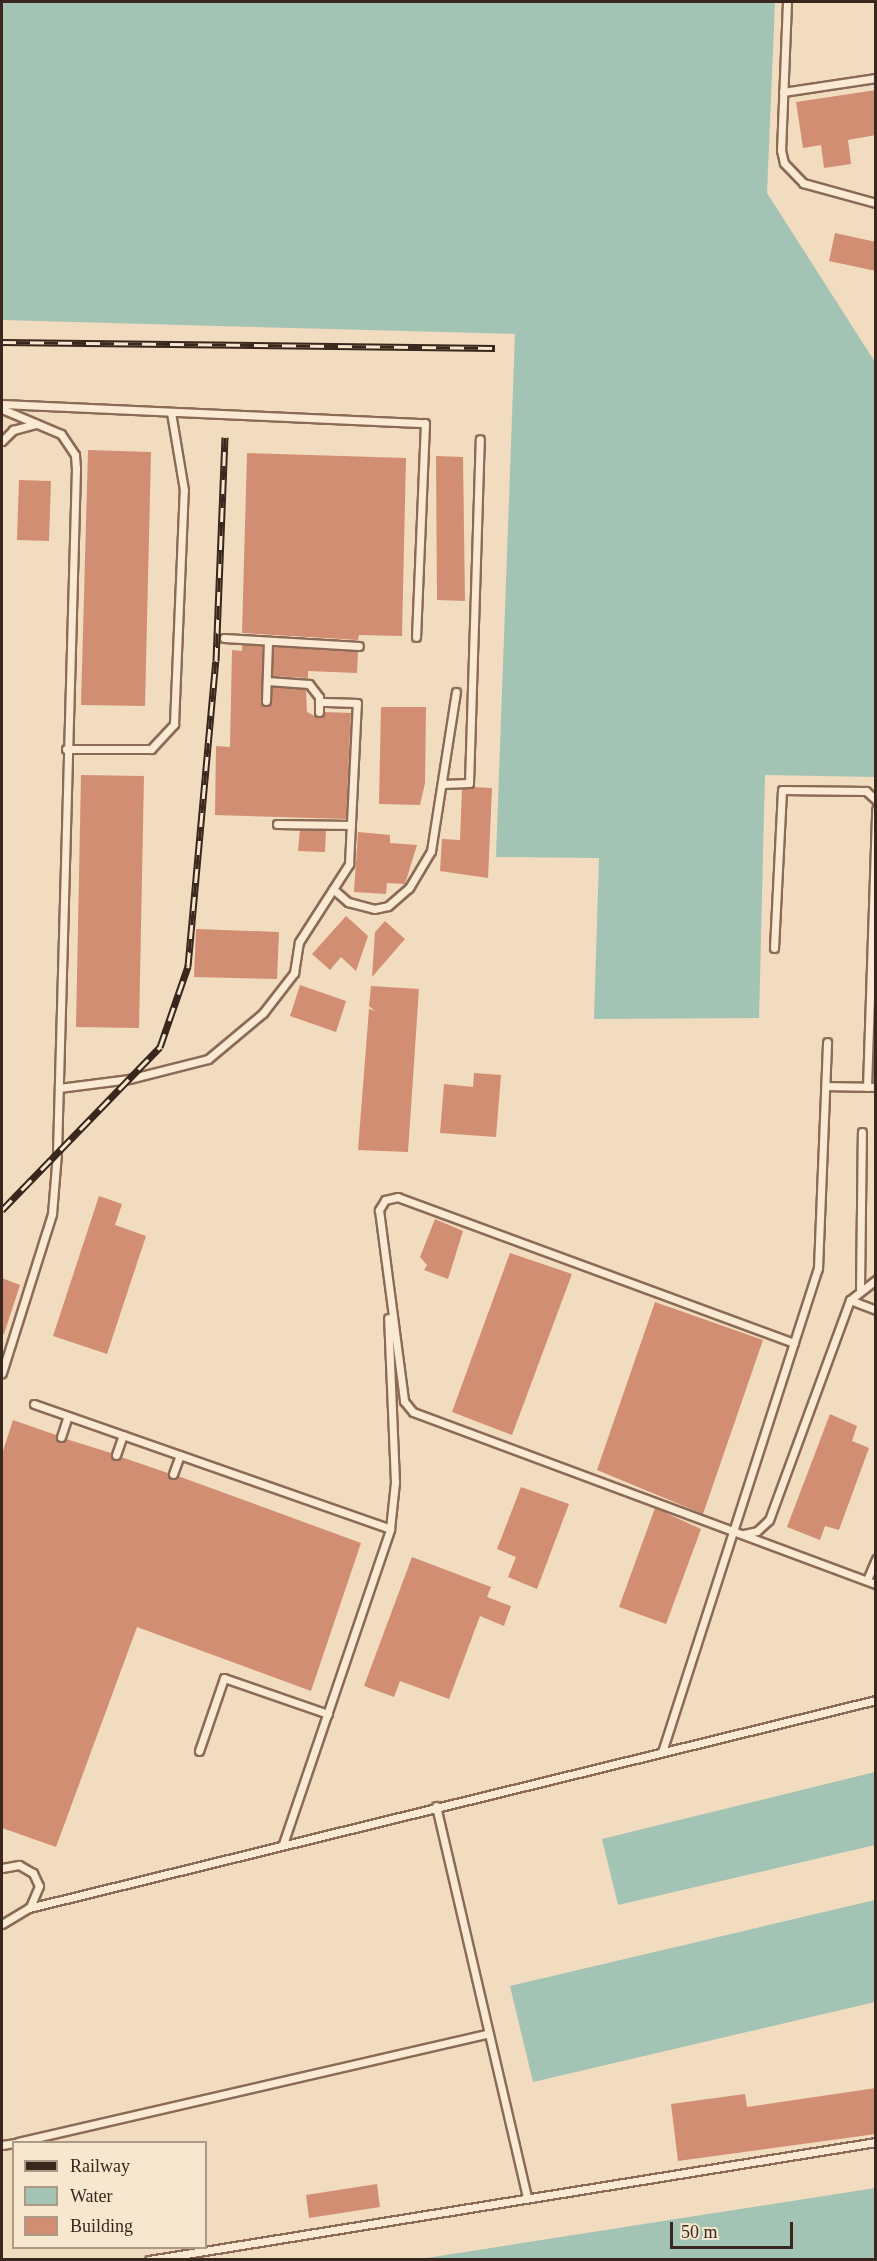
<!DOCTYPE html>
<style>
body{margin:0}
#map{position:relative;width:877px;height:2261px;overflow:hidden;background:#f1dcbf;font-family:"Times New Roman",serif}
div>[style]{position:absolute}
.water>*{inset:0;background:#a3c3b5}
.building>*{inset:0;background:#d28e72}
.roads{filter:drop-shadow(2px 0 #8b6b56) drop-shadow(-2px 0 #8b6b56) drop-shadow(0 2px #8b6b56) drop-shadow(0 -2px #8b6b56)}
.service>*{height:7px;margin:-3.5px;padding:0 3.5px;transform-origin:3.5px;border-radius:3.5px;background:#fbead3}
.rail>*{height:7px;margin-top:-3.5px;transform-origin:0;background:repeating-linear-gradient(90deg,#f8e7cf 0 14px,#39261c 0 28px);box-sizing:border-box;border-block:2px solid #39261c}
span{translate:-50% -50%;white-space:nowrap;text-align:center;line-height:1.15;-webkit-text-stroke:5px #f8e7cf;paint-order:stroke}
.frame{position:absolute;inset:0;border:3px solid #39261c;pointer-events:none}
.legend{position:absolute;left:12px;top:2141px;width:195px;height:108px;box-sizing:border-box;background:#f8e7cf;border:2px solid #ac9a87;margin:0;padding:8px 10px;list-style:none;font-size:18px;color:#39261c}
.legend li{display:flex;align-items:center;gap:12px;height:30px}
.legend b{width:30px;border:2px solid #ac9a87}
.scale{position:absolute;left:670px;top:2222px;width:123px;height:27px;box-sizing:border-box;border:3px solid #39261c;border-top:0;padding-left:8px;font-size:18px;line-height:21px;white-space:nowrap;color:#39261c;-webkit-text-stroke:4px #f8e7cf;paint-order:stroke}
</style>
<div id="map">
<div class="water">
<div style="clip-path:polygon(2px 2px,775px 2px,767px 193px,875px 362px,876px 777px,765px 775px,759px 1018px,594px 1019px,599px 858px,496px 857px,515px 334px,2px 320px)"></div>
<div style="clip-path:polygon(875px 1772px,875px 1845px,618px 1905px,602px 1839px)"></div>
<div style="clip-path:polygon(875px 1900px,875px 2002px,533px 2082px,510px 1986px)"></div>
<div style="clip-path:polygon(875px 2188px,875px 2259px,420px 2259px)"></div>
</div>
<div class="building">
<div style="clip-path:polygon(876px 90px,876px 135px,848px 140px,851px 164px,824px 168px,821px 145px,803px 148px,796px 102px)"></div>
<div style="clip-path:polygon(835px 233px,876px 242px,876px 271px,829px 261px)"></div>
<div style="clip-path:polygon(88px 450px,151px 452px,145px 706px,81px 705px)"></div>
<div style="clip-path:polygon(247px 453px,406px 458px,402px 636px,359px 635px,358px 640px,242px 633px)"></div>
<div style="clip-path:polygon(436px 456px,463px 457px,465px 601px,437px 600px)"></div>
<div style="clip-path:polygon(19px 480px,51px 481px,49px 541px,17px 540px)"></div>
<div style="clip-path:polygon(242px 645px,262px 646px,263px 705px,271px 703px,272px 687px,306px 689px,307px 712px,317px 717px,325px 712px,351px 713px,346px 819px,215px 815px,216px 746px,230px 747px,232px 650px,242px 651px)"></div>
<div style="clip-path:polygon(273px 647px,358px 652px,357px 673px,308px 671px,308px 678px,272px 676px)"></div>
<div style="clip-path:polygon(381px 707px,426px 707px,425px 783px,420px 805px,379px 804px)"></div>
<div style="clip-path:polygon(81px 775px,144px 776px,139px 1028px,76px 1027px)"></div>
<div style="clip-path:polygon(472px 787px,492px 788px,488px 878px,440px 871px,442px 839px,460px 840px,462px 789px)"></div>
<div style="clip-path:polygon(300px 830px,326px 830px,325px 852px,298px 851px)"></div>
<div style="clip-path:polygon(358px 832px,390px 835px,390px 843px,417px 845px,405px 884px,387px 883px,386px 894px,354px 892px)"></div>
<div style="clip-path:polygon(346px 916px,368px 936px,356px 971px,341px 957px,330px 970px,312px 954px)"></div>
<div style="clip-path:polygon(385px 921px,405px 939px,372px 977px,375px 932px)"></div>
<div style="clip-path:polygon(196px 929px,279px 932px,277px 979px,194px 977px)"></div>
<div style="clip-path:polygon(300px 985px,346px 1001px,336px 1032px,290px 1016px)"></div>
<div style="clip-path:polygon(371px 986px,419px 989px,408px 1152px,358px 1150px,369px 1009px,375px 1011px,369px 1006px)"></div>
<div style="clip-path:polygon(474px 1073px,501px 1075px,496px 1137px,440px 1133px,444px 1084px,473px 1087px)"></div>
<div style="clip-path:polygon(99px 1196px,122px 1204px,115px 1225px,146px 1236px,107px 1354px,53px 1336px)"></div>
<div style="clip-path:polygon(435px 1219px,463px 1231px,448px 1279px,424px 1270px,427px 1265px,420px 1257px)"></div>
<div style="clip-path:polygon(510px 1253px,572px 1274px,512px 1435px,452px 1412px)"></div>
<div style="clip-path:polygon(2px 1278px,20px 1285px,4px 1334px,2px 1334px)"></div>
<div style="clip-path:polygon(655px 1302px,763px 1340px,703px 1514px,597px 1470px)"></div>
<div style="clip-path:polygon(830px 1414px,857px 1426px,852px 1441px,869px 1448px,839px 1530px,825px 1526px,820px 1540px,787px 1527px)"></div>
<div style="clip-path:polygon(13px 1420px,56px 1435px,59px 1442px,66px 1439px,111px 1453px,114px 1460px,121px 1457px,168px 1473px,172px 1479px,178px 1476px,361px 1543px,311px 1691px,137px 1627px,56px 1847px,2px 1828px,2px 1454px)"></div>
<div style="clip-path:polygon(521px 1487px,569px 1504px,537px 1589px,508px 1577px,516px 1557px,497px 1549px)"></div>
<div style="clip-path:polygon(655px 1508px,701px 1529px,666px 1624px,619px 1607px)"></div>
<div style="clip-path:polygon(412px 1557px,491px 1587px,487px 1597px,511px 1606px,504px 1626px,480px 1616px,449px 1699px,400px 1681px,394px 1697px,364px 1686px)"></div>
<div style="clip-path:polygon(876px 2088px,876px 2134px,678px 2161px,671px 2104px,745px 2094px,747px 2107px)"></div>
<div style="clip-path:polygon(377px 2184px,380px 2207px,309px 2218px,306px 2195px)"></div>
</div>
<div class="roads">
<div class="service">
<div style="left:787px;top:2px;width:148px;rotate:92.3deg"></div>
<div style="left:781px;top:150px;width:13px;rotate:77deg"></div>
<div style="left:784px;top:163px;width:28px;rotate:46deg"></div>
<div style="left:803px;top:183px;width:76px;rotate:15.3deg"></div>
<div style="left:783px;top:92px;width:94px;rotate:-8.6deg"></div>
<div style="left:2px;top:404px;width:423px;rotate:2.6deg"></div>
<div style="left:425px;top:423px;width:214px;rotate:92.4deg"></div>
<div style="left:2px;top:409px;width:64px;rotate:23deg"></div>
<div style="left:61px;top:434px;width:25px;rotate:56deg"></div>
<div style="left:75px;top:455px;width:13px;rotate:86deg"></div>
<div style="left:76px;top:468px;width:685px;rotate:91.59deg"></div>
<div style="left:57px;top:1153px;width:61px;rotate:94.7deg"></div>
<div style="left:52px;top:1214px;width:167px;rotate:107.5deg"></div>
<div style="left:2px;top:441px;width:16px;rotate:-45deg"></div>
<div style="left:13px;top:430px;width:23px;rotate:-15deg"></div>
<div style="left:224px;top:638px;width:135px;rotate:3.4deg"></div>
<div style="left:267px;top:681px;width:42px;rotate:4.1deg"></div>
<div style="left:309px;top:684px;width:16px;rotate:52deg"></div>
<div style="left:319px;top:697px;width:15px;rotate:90deg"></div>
<div style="left:266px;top:701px;width:60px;rotate:-88.1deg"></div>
<div style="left:66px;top:749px;width:85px"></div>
<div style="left:151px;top:749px;width:34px;rotate:-47deg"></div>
<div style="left:174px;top:724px;width:234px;rotate:-87.6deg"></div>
<div style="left:184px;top:490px;width:79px;rotate:-99.5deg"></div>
<div style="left:442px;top:784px;width:27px;rotate:-2deg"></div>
<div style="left:469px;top:783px;width:344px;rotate:-88.2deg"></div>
<div style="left:277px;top:824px;width:74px;rotate:0.8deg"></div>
<div style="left:333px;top:889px;width:20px;rotate:41deg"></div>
<div style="left:348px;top:902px;width:27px;rotate:15deg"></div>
<div style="left:374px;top:909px;width:14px;rotate:-12deg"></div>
<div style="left:388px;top:906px;width:28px;rotate:-41deg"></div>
<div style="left:409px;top:888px;width:43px;rotate:-59.3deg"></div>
<div style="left:431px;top:851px;width:161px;rotate:-81.1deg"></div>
<div style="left:774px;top:948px;width:158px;rotate:-87.1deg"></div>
<div style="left:782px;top:790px;width:84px;rotate:0.7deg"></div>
<div style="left:866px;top:791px;width:13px;rotate:42deg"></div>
<div style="left:826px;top:1086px;width:50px;rotate:1.1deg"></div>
<div style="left:867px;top:1087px;width:278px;rotate:-88.1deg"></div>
<div style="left:59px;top:1088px;width:71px;rotate:-7.3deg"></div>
<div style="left:129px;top:1079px;width:81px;rotate:-14.2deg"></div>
<div style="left:208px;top:1059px;width:72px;rotate:-39.9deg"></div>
<div style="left:263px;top:1013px;width:51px;rotate:-52.2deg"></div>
<div style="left:294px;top:973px;width:31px;rotate:-81deg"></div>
<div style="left:299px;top:942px;width:93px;rotate:-57.3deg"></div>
<div style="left:349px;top:864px;width:161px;rotate:-87.2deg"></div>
<div style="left:357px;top:703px;width:38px;rotate:-178deg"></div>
<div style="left:860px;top:1289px;width:157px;rotate:-89.3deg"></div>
<div style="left:850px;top:1300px;width:28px;rotate:21deg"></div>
<div style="left:794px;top:1343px;width:422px;rotate:-159.8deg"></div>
<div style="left:398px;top:1197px;width:13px;rotate:167deg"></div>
<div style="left:385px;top:1200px;width:12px;rotate:121deg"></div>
<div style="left:379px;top:1210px;width:193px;rotate:82.5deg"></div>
<div style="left:404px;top:1401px;width:14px;rotate:51deg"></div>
<div style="left:413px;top:1412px;width:494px;rotate:20.4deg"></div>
<div style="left:34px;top:1404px;width:377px;rotate:19.3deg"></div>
<div style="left:61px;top:1437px;width:22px;rotate:-72deg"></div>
<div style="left:116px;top:1455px;width:21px;rotate:-71deg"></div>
<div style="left:173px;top:1474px;width:20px;rotate:-70deg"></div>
<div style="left:744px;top:1534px;width:13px;rotate:-13deg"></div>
<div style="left:757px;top:1531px;width:16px;rotate:-43deg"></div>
<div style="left:769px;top:1520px;width:234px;rotate:-69.8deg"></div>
<div style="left:850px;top:1300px;width:33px;rotate:-38deg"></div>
<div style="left:867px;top:1580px;width:23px;rotate:-67deg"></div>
<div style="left:199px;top:1751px;width:77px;rotate:-71.1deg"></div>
<div style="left:224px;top:1678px;width:110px;rotate:19.1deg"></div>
<div style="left:662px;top:1752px;width:509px;rotate:-72.14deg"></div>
<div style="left:818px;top:1268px;width:226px;rotate:-87.7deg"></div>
<div style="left:436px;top:1806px;width:401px;rotate:76.9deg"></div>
<div style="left:283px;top:1844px;width:333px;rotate:-71.2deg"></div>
<div style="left:390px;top:1529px;width:47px;rotate:-83.9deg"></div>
<div style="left:395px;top:1482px;width:164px;rotate:-92.4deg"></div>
<div style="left:2px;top:1868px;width:17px;rotate:-10deg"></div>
<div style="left:19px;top:1865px;width:16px;rotate:30deg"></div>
<div style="left:33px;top:1873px;width:14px;rotate:65deg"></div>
<div style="left:39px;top:1886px;width:23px;rotate:113deg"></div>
<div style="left:2px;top:1924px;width:31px;rotate:-31deg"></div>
<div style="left:29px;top:1908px;width:872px;rotate:-13.8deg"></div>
<div style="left:18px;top:2142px;width:483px;rotate:-13deg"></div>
<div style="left:2px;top:2145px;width:12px;rotate:-9deg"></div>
<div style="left:149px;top:2260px;width:737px;rotate:-9.22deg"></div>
</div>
</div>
<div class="rail">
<div style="left:2px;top:342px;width:493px;rotate:0.7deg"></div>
<div style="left:2px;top:1210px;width:227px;rotate:-45.9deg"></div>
<div style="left:160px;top:1047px;width:86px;rotate:-70.9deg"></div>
<div style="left:188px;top:966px;width:306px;rotate:-84.8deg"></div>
<div style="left:216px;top:661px;width:224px;rotate:-87.7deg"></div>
</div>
<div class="frame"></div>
<ul class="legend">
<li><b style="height:8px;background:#39261c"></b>Railway</li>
<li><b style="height:16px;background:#a3c3b5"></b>Water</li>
<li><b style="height:16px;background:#d28e72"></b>Building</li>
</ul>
<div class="scale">50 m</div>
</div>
